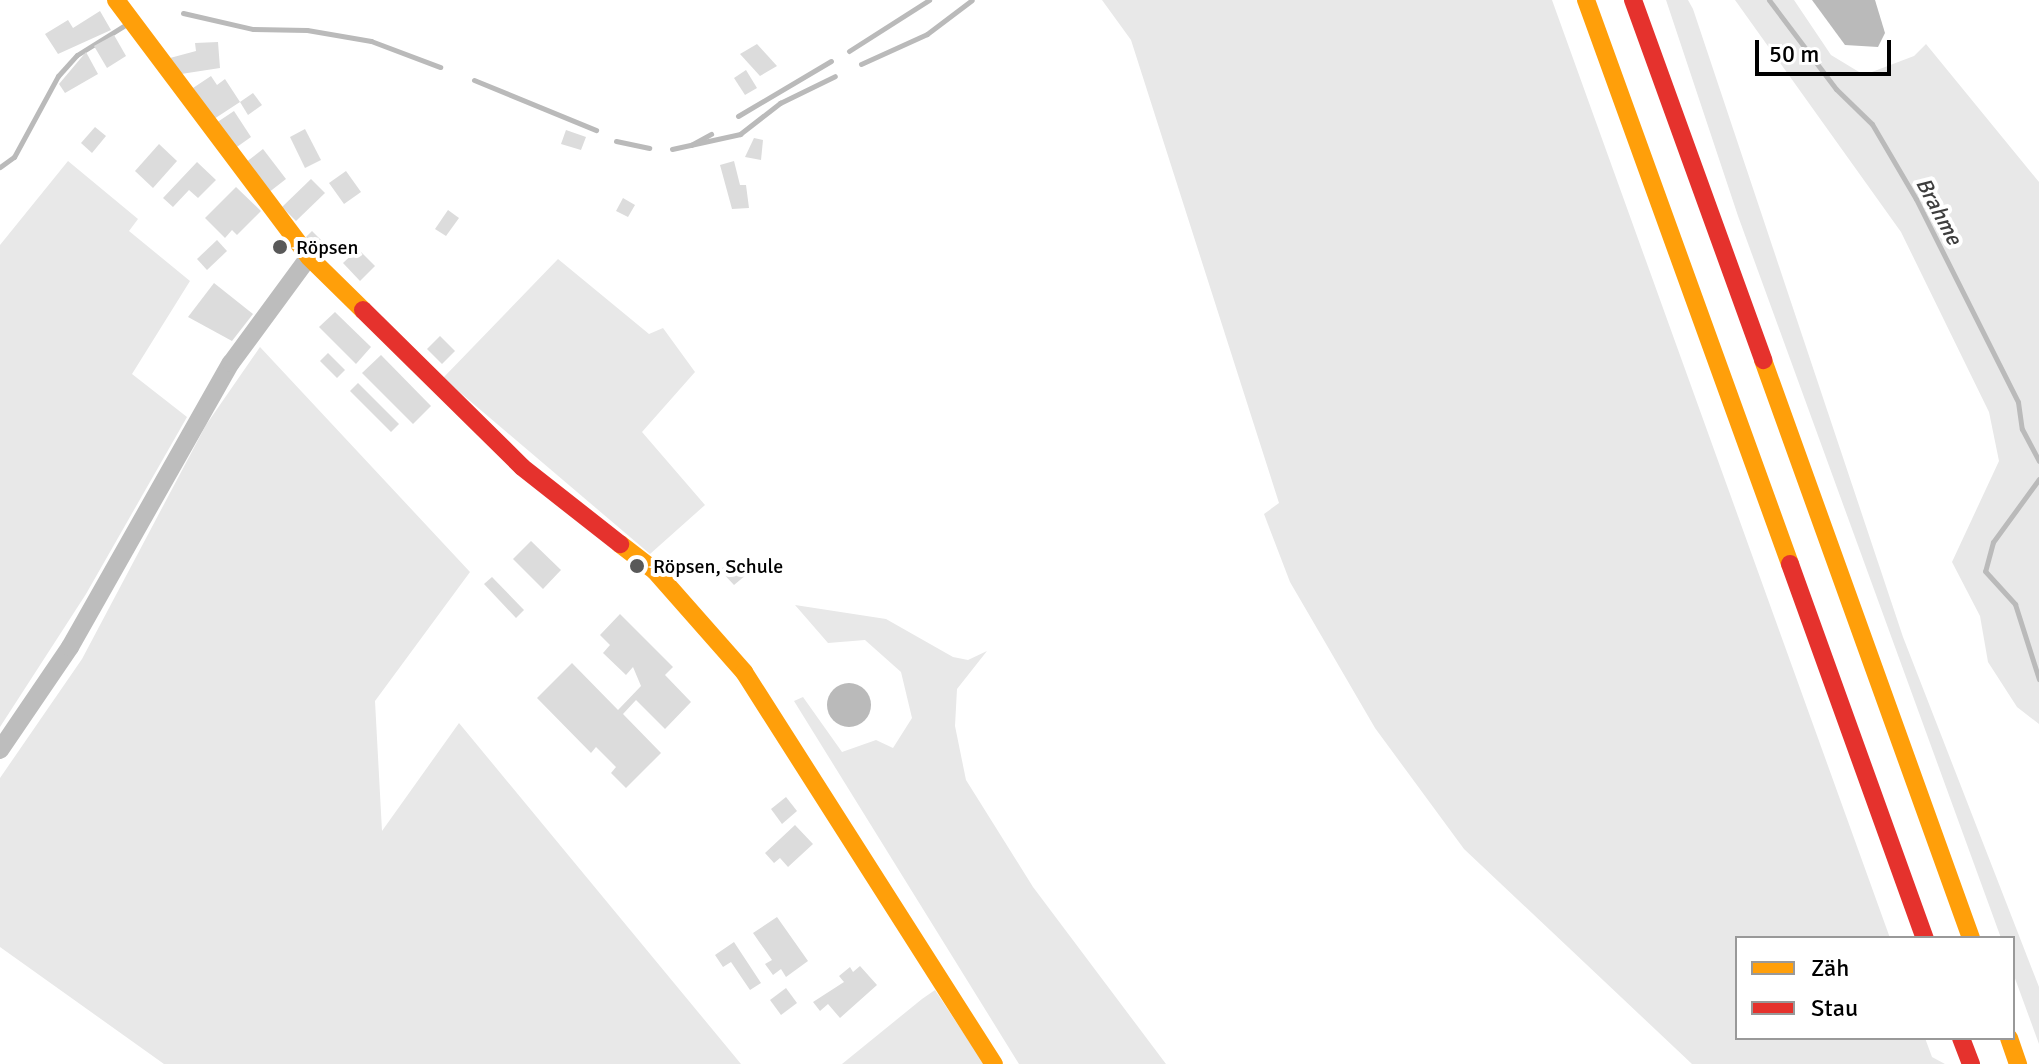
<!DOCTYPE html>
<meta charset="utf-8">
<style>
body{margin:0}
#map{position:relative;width:2039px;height:1064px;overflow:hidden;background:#fff;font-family:Signika,sans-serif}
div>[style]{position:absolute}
.green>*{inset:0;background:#e8e8e8}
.water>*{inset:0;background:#bababa}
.round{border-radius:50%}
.stream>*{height:5px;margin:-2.5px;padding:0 2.5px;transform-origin:2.5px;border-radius:2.5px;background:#bababa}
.building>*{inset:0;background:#dcdcdc}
.street>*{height:18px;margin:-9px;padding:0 9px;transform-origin:9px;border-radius:9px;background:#bdbdbd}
.slow>*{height:18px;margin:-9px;padding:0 9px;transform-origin:9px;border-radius:9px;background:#ff9f0a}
.jam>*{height:18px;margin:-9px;padding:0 9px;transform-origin:9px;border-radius:9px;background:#e5322d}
.dots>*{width:22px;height:22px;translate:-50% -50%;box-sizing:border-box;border:4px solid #fff;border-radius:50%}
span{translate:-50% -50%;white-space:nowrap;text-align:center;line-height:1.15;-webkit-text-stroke:8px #fff;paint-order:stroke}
.poi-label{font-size:20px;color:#000}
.left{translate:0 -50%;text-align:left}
.water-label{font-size:22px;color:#3e3e3e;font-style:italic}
.legend{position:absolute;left:1735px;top:936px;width:280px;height:104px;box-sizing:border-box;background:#fff;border:2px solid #999;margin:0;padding:10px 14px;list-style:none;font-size:24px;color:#000}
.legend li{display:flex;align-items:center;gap:16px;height:40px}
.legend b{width:40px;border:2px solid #999}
.scale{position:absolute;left:1755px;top:40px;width:136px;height:36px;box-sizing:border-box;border:4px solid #000;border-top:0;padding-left:10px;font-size:24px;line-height:28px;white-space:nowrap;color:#000;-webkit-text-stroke:6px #fff;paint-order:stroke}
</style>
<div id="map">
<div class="green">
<div style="clip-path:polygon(1102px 0,1552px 0,1890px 938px,1737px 938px,1737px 1038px,1925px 1038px,1932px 1057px,1945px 1064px,1692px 1064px,1464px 849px,1375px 728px,1290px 582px,1264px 514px,1279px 503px,1131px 40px)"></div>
<div style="clip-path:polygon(1666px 0,1688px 0,1693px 9px,1903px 637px,2039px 987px,2039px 1044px,2013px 973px,2013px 938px,2001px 938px,1738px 216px)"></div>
<div style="clip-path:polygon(1735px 0,1794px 0,1831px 55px,1864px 75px,1914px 56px,1926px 44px,2039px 182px,2039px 724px,2017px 707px,1988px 662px,1980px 616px,1952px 562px,1999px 461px,1989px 412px,1901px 232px)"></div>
<div style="clip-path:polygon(68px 161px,138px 219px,129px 231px,190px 281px,132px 374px,187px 417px,86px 594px,0 727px,0 245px)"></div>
<div style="clip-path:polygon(558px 259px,649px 334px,663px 328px,695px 372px,642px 432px,705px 505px,650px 554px,443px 378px)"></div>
<div style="clip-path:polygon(260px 347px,470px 572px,375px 701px,382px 831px,459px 723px,741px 1064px,164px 1064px,0 947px,0 778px,82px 659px,206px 425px)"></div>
<div style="clip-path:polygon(795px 605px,886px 619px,953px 657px,968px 660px,987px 651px,957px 689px,955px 726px,966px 780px,1033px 887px,1166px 1064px,1019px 1064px,794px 701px,803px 697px,842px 752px,876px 740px,893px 748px,912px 718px,901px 672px,865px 640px,828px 643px)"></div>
<div style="clip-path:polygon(935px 990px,984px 1064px,842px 1064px,922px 999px)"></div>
</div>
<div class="water">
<div style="clip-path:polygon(1812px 0,1875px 0,1885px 33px,1878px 47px,1845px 45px)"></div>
<div class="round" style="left:827px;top:683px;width:44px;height:44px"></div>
</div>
<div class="stream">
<div style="left:1769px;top:0;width:111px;rotate:53deg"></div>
<div style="left:1836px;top:89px;width:50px;rotate:44.2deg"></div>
<div style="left:1872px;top:124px;width:87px;rotate:59.6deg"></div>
<div style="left:1916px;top:199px;width:227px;rotate:63.3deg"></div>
<div style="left:2018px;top:402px;width:27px;rotate:82deg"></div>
<div style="left:2022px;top:429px;width:36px;rotate:62deg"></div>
<div style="left:183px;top:13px;width:72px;rotate:12.9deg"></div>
<div style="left:253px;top:29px;width:54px;rotate:1.1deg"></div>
<div style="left:307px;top:30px;width:65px;rotate:9.8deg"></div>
<div style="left:371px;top:41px;width:74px;rotate:20.6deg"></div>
<div style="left:849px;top:51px;width:95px;rotate:-32.5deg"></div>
<div style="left:861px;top:64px;width:72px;rotate:-24.4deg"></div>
<div style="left:927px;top:34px;width:56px;rotate:-37.1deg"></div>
<div style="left:474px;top:80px;width:132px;rotate:22.3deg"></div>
<div style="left:738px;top:116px;width:108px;rotate:-30.6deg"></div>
<div style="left:616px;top:141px;width:34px;rotate:12deg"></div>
<div style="left:691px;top:145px;width:23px;rotate:-29deg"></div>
<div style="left:672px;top:149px;width:70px;rotate:-12.4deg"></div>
<div style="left:740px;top:134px;width:51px;rotate:-37.8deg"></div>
<div style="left:780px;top:103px;width:61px;rotate:-26.1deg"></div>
<div style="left:0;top:167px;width:17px;rotate:-36deg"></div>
<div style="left:14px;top:157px;width:92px;rotate:-61.5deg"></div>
<div style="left:58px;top:76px;width:28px;rotate:-48deg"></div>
<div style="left:77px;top:55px;width:57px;rotate:-32deg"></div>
<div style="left:2039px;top:479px;width:78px;rotate:126.1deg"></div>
<div style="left:1993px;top:542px;width:30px;rotate:105deg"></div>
<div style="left:1985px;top:571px;width:45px;rotate:47.7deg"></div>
<div style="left:2015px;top:604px;width:79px;rotate:72.3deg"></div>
</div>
<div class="building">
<div style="clip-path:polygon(100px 11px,111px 30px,58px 54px,45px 34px,68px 20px,73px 28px)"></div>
<div style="clip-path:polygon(114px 35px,126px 56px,107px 68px,94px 46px)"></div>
<div style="clip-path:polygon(218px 42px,220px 68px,181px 74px,170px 58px,196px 51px,195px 43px)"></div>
<div style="clip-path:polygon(757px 44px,777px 66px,760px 76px,740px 54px)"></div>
<div style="clip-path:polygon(86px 52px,98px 74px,65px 93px,59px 84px)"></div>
<div style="clip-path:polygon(746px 70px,757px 88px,745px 95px,734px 78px)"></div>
<div style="clip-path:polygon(211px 76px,217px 85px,225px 79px,240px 102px,214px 119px,193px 88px)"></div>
<div style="clip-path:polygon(253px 93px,262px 105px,248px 115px,240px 102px)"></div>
<div style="clip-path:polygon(234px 111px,251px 137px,234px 149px,216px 123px)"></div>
<div style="clip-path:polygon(95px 127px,106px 136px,92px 153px,81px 143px)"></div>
<div style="clip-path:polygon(305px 129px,321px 160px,305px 168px,290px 137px)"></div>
<div style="clip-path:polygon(566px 130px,586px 137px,581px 150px,561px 144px)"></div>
<div style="clip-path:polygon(754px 138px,763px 140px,761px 160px,745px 157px)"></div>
<div style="clip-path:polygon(159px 144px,177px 161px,153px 188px,135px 171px)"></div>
<div style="clip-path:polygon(263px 149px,286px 179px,268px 193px,245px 163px)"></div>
<div style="clip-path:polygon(734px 161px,740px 185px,746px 185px,749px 208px,732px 209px,720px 165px)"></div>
<div style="clip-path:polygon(197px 162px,216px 180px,198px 198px,189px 190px,173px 207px,163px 198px)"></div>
<div style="clip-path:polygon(346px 171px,361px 192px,344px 204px,329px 183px)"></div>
<div style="clip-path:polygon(311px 179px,325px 193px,296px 221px,282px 207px)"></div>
<div style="clip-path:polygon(236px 187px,261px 211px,237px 235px,232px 230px,225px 238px,205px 218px)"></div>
<div style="clip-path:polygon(623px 198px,635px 205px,628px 217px,616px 211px)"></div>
<div style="clip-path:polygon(448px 210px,459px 218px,446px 236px,435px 229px)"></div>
<div style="clip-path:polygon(312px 231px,326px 245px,320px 251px,306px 237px)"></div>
<div style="clip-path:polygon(217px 240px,227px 251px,207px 270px,197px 259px)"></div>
<div style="clip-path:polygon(358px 249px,375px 266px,360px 281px,343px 263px)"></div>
<div style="clip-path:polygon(214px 283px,253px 314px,232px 341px,188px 317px)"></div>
<div style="clip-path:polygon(335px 312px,371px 347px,356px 364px,319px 327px)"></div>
<div style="clip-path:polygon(440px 336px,455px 351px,442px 364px,427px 349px)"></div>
<div style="clip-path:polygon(328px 353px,345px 370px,337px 378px,320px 361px)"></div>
<div style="clip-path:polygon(381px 355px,431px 406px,413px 424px,362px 373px)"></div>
<div style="clip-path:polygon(358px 383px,399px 424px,391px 432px,350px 391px)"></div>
<div style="clip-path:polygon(531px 541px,561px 570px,543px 589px,513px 559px)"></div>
<div style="clip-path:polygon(733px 559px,746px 575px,734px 585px,720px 570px)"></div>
<div style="clip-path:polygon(492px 577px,524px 610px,516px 618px,484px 584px)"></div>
<div style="clip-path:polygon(620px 614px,673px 667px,665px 675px,691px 702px,665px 729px,636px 700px,623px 714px,661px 753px,626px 788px,611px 773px,616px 767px,596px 747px,591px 753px,537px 698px,572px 663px,618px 710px,641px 686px,633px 667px,626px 675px,603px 653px,610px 645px,600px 635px)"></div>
<div style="clip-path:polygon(786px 797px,797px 811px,782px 824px,771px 809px)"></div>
<div style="clip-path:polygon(795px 825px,813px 844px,788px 867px,780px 858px,774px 863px,765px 853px)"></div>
<div style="clip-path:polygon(777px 917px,808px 961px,786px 977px,781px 969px,773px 975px,765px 964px,772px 960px,753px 933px)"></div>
<div style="clip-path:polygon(734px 942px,761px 983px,750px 990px,731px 962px,723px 967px,715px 955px)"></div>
<div style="clip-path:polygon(860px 966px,877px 985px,840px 1018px,828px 1004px,820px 1011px,813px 1002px,844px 982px,839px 976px,850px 967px,853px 972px)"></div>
<div style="clip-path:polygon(786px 988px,797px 1003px,781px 1015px,770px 1000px)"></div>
</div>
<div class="street">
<div style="left:0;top:750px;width:125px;rotate:-55.8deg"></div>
<div style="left:70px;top:647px;width:326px;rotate:-60.5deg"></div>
<div style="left:231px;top:363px;width:132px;rotate:-53.7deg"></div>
</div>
<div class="slow">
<div style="left:116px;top:0;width:321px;rotate:53.1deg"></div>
<div style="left:309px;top:257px;width:76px;rotate:44.5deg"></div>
<div style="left:1586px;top:0;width:600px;rotate:70.11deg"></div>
<div style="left:1763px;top:360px;width:614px;rotate:70.21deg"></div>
<div style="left:620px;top:544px;width:44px;rotate:37.6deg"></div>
<div style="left:655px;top:571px;width:135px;rotate:48.6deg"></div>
<div style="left:744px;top:672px;width:465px;rotate:57.5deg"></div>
<div style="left:2009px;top:1038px;width:28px;rotate:71deg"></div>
</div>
<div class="jam">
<div style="left:1633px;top:0;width:383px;rotate:70.1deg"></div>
<div style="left:363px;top:310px;width:223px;rotate:44.6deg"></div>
<div style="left:522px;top:467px;width:125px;rotate:38.2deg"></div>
<div style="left:1790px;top:564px;width:398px;rotate:70.2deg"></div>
<div style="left:1961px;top:1038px;width:28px;rotate:69deg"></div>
</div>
<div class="dots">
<div style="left:280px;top:247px;background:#595959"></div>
<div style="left:637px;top:566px;background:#595959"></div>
</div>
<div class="poi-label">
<span class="left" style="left:296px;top:247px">Röpsen</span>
<span class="left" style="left:653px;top:566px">Röpsen, Schule</span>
</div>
<div class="water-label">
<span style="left:1939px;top:211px;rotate:62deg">Brahme</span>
</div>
<ul class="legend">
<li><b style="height:10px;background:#ff9f0a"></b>Zäh</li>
<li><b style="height:10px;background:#e5322d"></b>Stau</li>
</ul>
<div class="scale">50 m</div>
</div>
